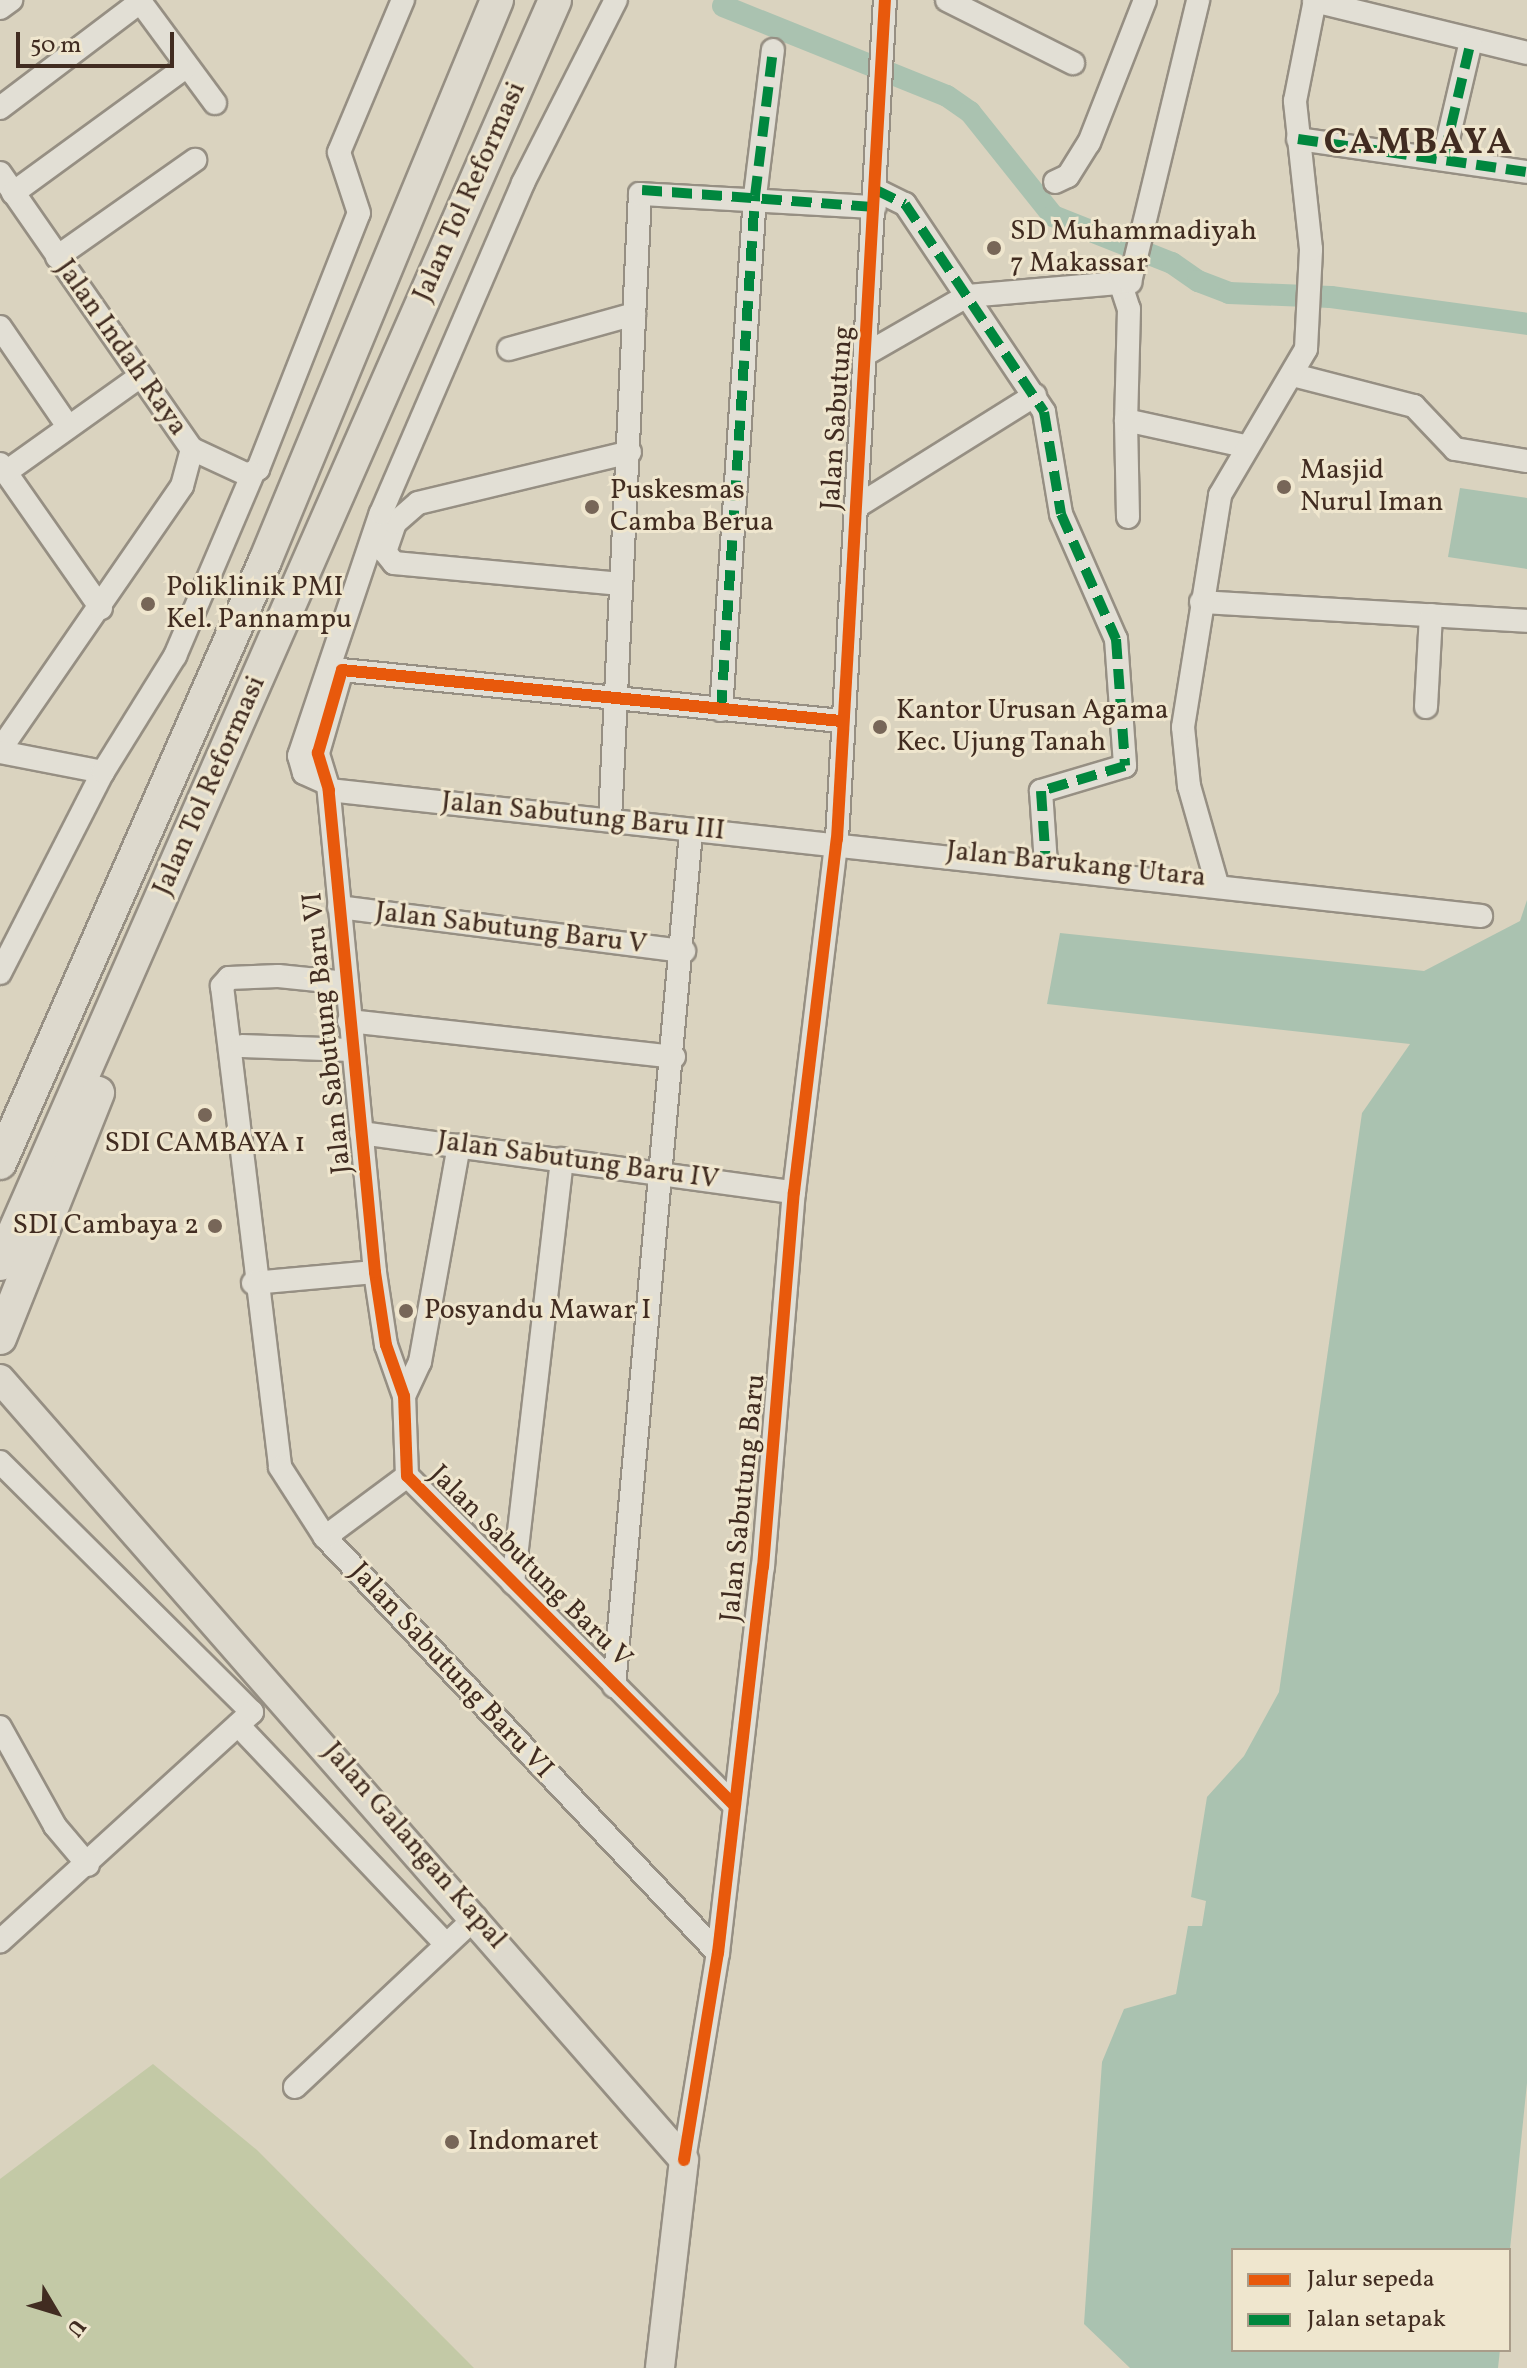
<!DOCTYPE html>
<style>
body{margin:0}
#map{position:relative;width:1527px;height:2368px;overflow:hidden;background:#dad3bf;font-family:Vollkorn,serif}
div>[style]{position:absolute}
.green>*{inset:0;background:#c3c9a6}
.water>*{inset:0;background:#aac2b0}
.canal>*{height:22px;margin:-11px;padding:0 11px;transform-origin:11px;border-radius:11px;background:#aac2b0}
.roads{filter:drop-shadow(2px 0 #968f83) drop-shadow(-2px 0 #968f83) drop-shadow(0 2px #968f83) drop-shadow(0 -2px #968f83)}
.minor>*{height:22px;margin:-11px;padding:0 11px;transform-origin:11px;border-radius:11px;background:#e2dfd5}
.major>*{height:28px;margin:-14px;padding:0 14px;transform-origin:14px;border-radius:14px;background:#ddd9cd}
.highway>*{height:32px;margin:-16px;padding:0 16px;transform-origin:16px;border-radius:16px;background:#ddd9cd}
.quiet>*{height:10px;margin-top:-5px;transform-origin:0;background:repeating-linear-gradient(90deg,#00873e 0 20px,transparent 0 30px)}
.cycleway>*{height:12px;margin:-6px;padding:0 6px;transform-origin:6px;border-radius:6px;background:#e8590c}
.dots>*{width:22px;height:22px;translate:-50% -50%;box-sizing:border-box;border:4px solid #efe6ce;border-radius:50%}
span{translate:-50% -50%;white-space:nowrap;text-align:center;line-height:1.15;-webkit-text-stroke:6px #efe6ce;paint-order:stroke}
.street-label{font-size:28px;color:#412c21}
.poi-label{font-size:28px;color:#412c21}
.left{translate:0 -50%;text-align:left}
.right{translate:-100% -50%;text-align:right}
.district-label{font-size:36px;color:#412c21;font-weight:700;letter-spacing:2px}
.legend{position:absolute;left:1231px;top:2248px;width:280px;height:104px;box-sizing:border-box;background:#efe6ce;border:2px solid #a99c89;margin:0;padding:10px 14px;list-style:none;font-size:24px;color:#412c21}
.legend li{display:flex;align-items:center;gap:16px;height:40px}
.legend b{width:40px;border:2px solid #a99c89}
.north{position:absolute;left:16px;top:2272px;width:80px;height:80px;-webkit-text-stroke:6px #efe6ce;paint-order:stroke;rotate:128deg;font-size:22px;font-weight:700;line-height:32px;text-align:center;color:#412c21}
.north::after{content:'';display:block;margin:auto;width:28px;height:36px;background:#412c21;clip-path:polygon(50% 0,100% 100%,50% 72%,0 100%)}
.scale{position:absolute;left:16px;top:32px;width:158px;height:36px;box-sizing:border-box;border:4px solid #412c21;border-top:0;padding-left:10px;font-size:24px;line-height:28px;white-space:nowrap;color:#412c21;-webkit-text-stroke:6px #efe6ce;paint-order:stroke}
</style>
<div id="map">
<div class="green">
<div style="clip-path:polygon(153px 2064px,257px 2150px,474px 2368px,0 2368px,0 2179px)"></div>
</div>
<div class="water">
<div style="clip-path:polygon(1460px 488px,1527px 498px,1527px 569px,1448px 557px)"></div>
<div style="clip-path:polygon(1527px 900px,1527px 2083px,1509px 2259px,1509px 2250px,1233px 2250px,1233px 2350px,1500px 2350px,1498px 2368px,1130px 2368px,1084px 2324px,1102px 2062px,1124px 2009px,1176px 1994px,1188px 1926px,1202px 1926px,1206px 1901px,1191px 1897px,1207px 1797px,1244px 1756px,1279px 1692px,1362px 1113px,1410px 1044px,1047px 1004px,1060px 933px,1424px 971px,1520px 921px)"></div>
</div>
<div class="canal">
<div style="left:723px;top:6px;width:241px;rotate:21.9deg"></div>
<div style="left:947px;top:96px;width:28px;rotate:35deg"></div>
<div style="left:970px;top:112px;width:133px;rotate:51.4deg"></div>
<div style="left:1053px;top:216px;width:128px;rotate:21.6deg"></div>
<div style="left:1172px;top:263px;width:32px;rotate:35deg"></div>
<div style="left:1198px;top:281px;width:33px;rotate:21deg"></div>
<div style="left:1229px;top:293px;width:102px;rotate:2.2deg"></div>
<div style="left:1331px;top:297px;width:198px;rotate:7.8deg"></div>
</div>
<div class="roads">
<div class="minor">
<div style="left:139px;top:0;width:128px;rotate:53.6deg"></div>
<div style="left:947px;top:0;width:141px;rotate:26.6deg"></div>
<div style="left:1314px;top:1px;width:219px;rotate:13.7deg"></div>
<div style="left:0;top:8px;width:14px;rotate:-36deg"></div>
<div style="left:0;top:108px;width:176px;rotate:-37.1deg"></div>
<div style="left:1298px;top:139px;width:231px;rotate:8.2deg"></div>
<div style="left:1444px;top:156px;width:118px;rotate:-76.8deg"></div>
<div style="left:0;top:173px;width:336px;rotate:55.2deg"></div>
<div style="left:192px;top:449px;width:38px;rotate:105deg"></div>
<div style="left:182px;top:486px;width:321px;rotate:124.6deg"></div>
<div style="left:1055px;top:182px;width:14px;rotate:-25deg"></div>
<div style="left:1068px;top:176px;width:39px;rotate:-58deg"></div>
<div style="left:1089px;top:143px;width:154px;rotate:-68.6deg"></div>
<div style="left:876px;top:190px;width:32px;rotate:26deg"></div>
<div style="left:905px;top:204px;width:250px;rotate:56.2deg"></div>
<div style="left:1044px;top:412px;width:103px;rotate:80.5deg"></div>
<div style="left:1061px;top:514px;width:137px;rotate:66.3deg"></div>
<div style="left:1116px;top:639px;width:127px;rotate:85.9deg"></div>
<div style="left:1125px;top:766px;width:88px;rotate:163.4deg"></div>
<div style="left:1041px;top:791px;width:74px;rotate:86.1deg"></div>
<div style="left:13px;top:193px;width:214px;rotate:-36.1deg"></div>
<div style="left:57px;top:257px;width:169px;rotate:-35.1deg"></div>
<div style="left:1122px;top:288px;width:22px;rotate:72deg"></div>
<div style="left:1129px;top:309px;width:111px;rotate:91.5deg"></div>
<div style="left:0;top:327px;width:119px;rotate:55.6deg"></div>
<div style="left:509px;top:349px;width:130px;rotate:-15.6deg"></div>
<div style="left:866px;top:354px;width:116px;rotate:-29.9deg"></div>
<div style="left:967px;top:296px;width:164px;rotate:-4.9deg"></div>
<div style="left:1130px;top:282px;width:290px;rotate:-76.4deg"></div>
<div style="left:1297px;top:376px;width:121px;rotate:14.4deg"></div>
<div style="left:1414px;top:406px;width:59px;rotate:46.4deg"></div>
<div style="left:1455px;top:449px;width:73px;rotate:9.5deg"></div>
<div style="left:192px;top:449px;width:62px;rotate:24.9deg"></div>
<div style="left:248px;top:475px;width:12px;rotate:-31deg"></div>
<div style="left:258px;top:469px;width:275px;rotate:-68.5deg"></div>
<div style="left:359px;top:213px;width:64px;rotate:-108.2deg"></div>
<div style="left:339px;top:152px;width:165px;rotate:-67.2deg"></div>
<div style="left:0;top:464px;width:176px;rotate:55deg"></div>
<div style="left:6px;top:472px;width:163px;rotate:-35.5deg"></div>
<div style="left:856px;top:507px;width:211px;rotate:-32deg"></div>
<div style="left:1128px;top:517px;width:97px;rotate:-91.2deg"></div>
<div style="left:1126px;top:420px;width:121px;rotate:12.4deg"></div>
<div style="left:621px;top:584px;width:228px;rotate:-174.7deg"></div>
<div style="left:394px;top:563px;width:14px;rotate:-129deg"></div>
<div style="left:385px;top:552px;width:31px;rotate:-71deg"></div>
<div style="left:395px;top:523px;width:30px;rotate:-41deg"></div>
<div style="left:418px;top:503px;width:218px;rotate:-13.5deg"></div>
<div style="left:1201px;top:602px;width:327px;rotate:3.3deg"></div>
<div style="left:1426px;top:707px;width:92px;rotate:-86.9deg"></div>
<div style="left:721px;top:710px;width:515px;rotate:-86.22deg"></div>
<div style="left:755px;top:196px;width:147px;rotate:-83deg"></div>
<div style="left:0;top:752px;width:105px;rotate:11deg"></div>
<div style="left:324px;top:782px;width:22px;rotate:-156deg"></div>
<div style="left:304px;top:773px;width:18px;rotate:-106deg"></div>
<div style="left:299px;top:756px;width:256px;rotate:-71.4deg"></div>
<div style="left:381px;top:513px;width:359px;rotate:-66.7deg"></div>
<div style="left:523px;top:183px;width:205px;rotate:-63.1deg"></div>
<div style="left:329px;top:790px;width:1159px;rotate:6.24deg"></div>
<div style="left:610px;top:820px;width:627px;rotate:-87.26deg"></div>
<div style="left:640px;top:194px;width:235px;rotate:3.2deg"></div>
<div style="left:1217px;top:884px;width:102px;rotate:-105.9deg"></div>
<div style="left:1189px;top:786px;width:59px;rotate:-95.8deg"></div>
<div style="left:1183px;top:727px;width:235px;rotate:-80.9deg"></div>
<div style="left:1220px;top:495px;width:169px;rotate:-59.5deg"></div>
<div style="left:1306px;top:349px;width:100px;rotate:-87.1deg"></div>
<div style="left:1311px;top:249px;width:149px;rotate:-96.2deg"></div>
<div style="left:1295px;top:101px;width:103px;rotate:-78.8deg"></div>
<div style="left:339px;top:907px;width:348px;rotate:7.3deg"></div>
<div style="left:0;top:973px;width:226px;rotate:-62.9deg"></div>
<div style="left:103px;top:772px;width:137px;rotate:-58.2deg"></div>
<div style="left:175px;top:656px;width:199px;rotate:-66.9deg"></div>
<div style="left:347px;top:983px;width:69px;rotate:-174.2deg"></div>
<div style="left:278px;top:976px;width:49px;rotate:177.7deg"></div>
<div style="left:229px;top:978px;width:11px;rotate:131deg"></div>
<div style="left:222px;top:986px;width:484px;rotate:83.1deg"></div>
<div style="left:280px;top:1467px;width:83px;rotate:57.3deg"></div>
<div style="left:325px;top:1537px;width:572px;rotate:46.63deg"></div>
<div style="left:349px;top:1021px;width:327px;rotate:6.3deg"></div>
<div style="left:242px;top:1046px;width:109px;rotate:2.1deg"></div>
<div style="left:361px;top:1133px;width:437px;rotate:7.8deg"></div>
<div style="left:253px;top:1283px;width:122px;rotate:-5.2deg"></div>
<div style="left:404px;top:1396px;width:38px;rotate:-65deg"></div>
<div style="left:420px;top:1362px;width:220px;rotate:-79.8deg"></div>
<div style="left:0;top:1462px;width:355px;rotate:44.8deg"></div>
<div style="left:252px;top:1712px;width:341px;rotate:137.7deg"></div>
<div style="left:325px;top:1537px;width:102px;rotate:-36.6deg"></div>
<div style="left:513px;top:1583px;width:427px;rotate:-83.4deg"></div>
<div style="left:614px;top:1686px;width:858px;rotate:-84.85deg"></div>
<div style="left:238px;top:1725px;width:302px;rotate:46.5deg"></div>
<div style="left:0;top:1727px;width:113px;rotate:60.9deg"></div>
<div style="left:55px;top:1826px;width:51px;rotate:49.8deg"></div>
<div style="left:733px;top:1804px;width:462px;rotate:-134.8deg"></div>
<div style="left:407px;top:1476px;width:80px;rotate:-92.1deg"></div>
<div style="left:404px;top:1396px;width:54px;rotate:-109.4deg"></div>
<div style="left:386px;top:1345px;width:74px;rotate:-98.6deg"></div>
<div style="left:375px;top:1272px;width:484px;rotate:-95.5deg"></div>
<div style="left:329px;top:790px;width:39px;rotate:-107deg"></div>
<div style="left:318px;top:753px;width:86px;rotate:-73.9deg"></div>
<div style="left:342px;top:670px;width:502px;rotate:5.84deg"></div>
<div style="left:295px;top:2087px;width:248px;rotate:-43.2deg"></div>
<div style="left:684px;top:2160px;width:210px;rotate:-80.7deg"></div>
<div style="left:718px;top:1953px;width:389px;rotate:-83.4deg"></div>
<div style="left:763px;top:1567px;width:376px;rotate:-85.3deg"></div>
<div style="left:794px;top:1192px;width:356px;rotate:-83.1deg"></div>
<div style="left:837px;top:839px;width:840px;rotate:-86.73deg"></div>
</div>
<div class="major">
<div style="left:0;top:1379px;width:1038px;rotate:48.79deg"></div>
<div style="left:684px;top:2160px;width:209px;rotate:96.6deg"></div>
</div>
<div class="highway">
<div style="left:0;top:1163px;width:658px;rotate:-66.24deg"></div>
<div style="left:265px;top:561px;width:607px;rotate:-67.53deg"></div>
<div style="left:0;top:1264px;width:1380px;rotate:-66.29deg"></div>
<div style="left:0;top:1338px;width:264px;rotate:-68.2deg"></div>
</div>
</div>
<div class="quiet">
<div style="left:1298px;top:139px;width:231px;rotate:8.2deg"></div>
<div style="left:1444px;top:156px;width:118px;rotate:-76.8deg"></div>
<div style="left:642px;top:190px;width:234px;rotate:4.2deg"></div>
<div style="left:876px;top:190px;width:32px;rotate:26deg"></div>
<div style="left:905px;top:204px;width:250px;rotate:56.2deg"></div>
<div style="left:1044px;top:412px;width:103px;rotate:80.5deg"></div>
<div style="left:1061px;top:514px;width:137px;rotate:66.3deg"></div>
<div style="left:1116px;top:639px;width:127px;rotate:85.9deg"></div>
<div style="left:1125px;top:766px;width:88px;rotate:163.4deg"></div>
<div style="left:1041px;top:791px;width:74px;rotate:86.1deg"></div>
<div style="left:721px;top:710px;width:515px;rotate:-86.22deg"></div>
<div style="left:755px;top:196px;width:147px;rotate:-83deg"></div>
</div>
<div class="cycleway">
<div style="left:733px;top:1804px;width:462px;rotate:-134.8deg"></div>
<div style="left:407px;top:1476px;width:80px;rotate:-92.1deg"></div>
<div style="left:404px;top:1396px;width:54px;rotate:-109.4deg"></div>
<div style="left:386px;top:1345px;width:74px;rotate:-98.6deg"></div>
<div style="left:375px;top:1272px;width:484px;rotate:-95.5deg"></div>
<div style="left:329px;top:790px;width:39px;rotate:-107deg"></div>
<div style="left:318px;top:753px;width:86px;rotate:-73.9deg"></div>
<div style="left:342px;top:670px;width:502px;rotate:5.84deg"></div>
<div style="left:684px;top:2160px;width:210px;rotate:-80.7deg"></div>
<div style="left:718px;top:1953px;width:389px;rotate:-83.4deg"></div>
<div style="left:763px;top:1567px;width:376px;rotate:-85.3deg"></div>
<div style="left:794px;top:1192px;width:356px;rotate:-83.1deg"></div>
<div style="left:837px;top:839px;width:840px;rotate:-86.73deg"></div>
</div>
<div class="dots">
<div style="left:994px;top:248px;background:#776658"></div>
<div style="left:1284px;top:487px;background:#776658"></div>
<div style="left:592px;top:507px;background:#776658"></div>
<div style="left:148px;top:604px;background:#776658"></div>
<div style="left:880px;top:727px;background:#776658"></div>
<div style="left:205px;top:1115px;background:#776658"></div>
<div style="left:215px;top:1226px;background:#776658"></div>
<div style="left:406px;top:1311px;background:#776658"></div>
<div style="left:452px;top:2142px;background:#776658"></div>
</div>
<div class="street-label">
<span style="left:470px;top:192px;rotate:-66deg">Jalan Tol Reformasi</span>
<span style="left:121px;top:348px;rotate:55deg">Jalan Indah Raya</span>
<span style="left:838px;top:418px;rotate:-86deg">Jalan Sabutung</span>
<span style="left:210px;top:786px;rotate:-66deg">Jalan Tol Reformasi</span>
<span style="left:583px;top:817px;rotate:6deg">Jalan Sabutung Baru III</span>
<span style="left:1076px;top:865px;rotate:6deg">Jalan Barukang Utara</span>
<span style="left:511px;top:929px;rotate:7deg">Jalan Sabutung Baru V</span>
<span style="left:328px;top:1033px;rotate:-96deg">Jalan Sabutung Baru VI</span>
<span style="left:578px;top:1161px;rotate:8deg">Jalan Sabutung Baru IV</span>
<span style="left:744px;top:1498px;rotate:-84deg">Jalan Sabutung Baru</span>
<span style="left:530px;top:1567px;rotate:45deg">Jalan Sabutung Baru V</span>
<span style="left:451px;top:1671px;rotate:47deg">Jalan Sabutung Baru VI</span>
<span style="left:414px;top:1846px;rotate:49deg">Jalan Galangan Kapal</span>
</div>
<div class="poi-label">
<span class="left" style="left:1010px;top:248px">SD Muhammadiyah<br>7 Makassar</span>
<span class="left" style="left:1300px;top:487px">Masjid<br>Nurul Iman</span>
<span class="left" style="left:610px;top:507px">Puskesmas<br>Camba Berua</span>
<span class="left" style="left:166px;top:604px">Poliklinik PMI<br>Kel. Pannampu</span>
<span class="left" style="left:896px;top:727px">Kantor Urusan Agama<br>Kec. Ujung Tanah</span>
<span style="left:205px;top:1144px">SDI CAMBAYA 1</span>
<span class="right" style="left:199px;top:1226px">SDI Cambaya 2</span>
<span class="left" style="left:424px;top:1311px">Posyandu Mawar I</span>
<span class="left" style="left:468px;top:2142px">Indomaret</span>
</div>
<div class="district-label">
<span style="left:1419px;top:145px">CAMBAYA</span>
</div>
<ul class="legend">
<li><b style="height:10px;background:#e8590c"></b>Jalur sepeda</li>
<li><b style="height:10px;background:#00873e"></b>Jalan setapak</li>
</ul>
<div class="north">U</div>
<div class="scale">50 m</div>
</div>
